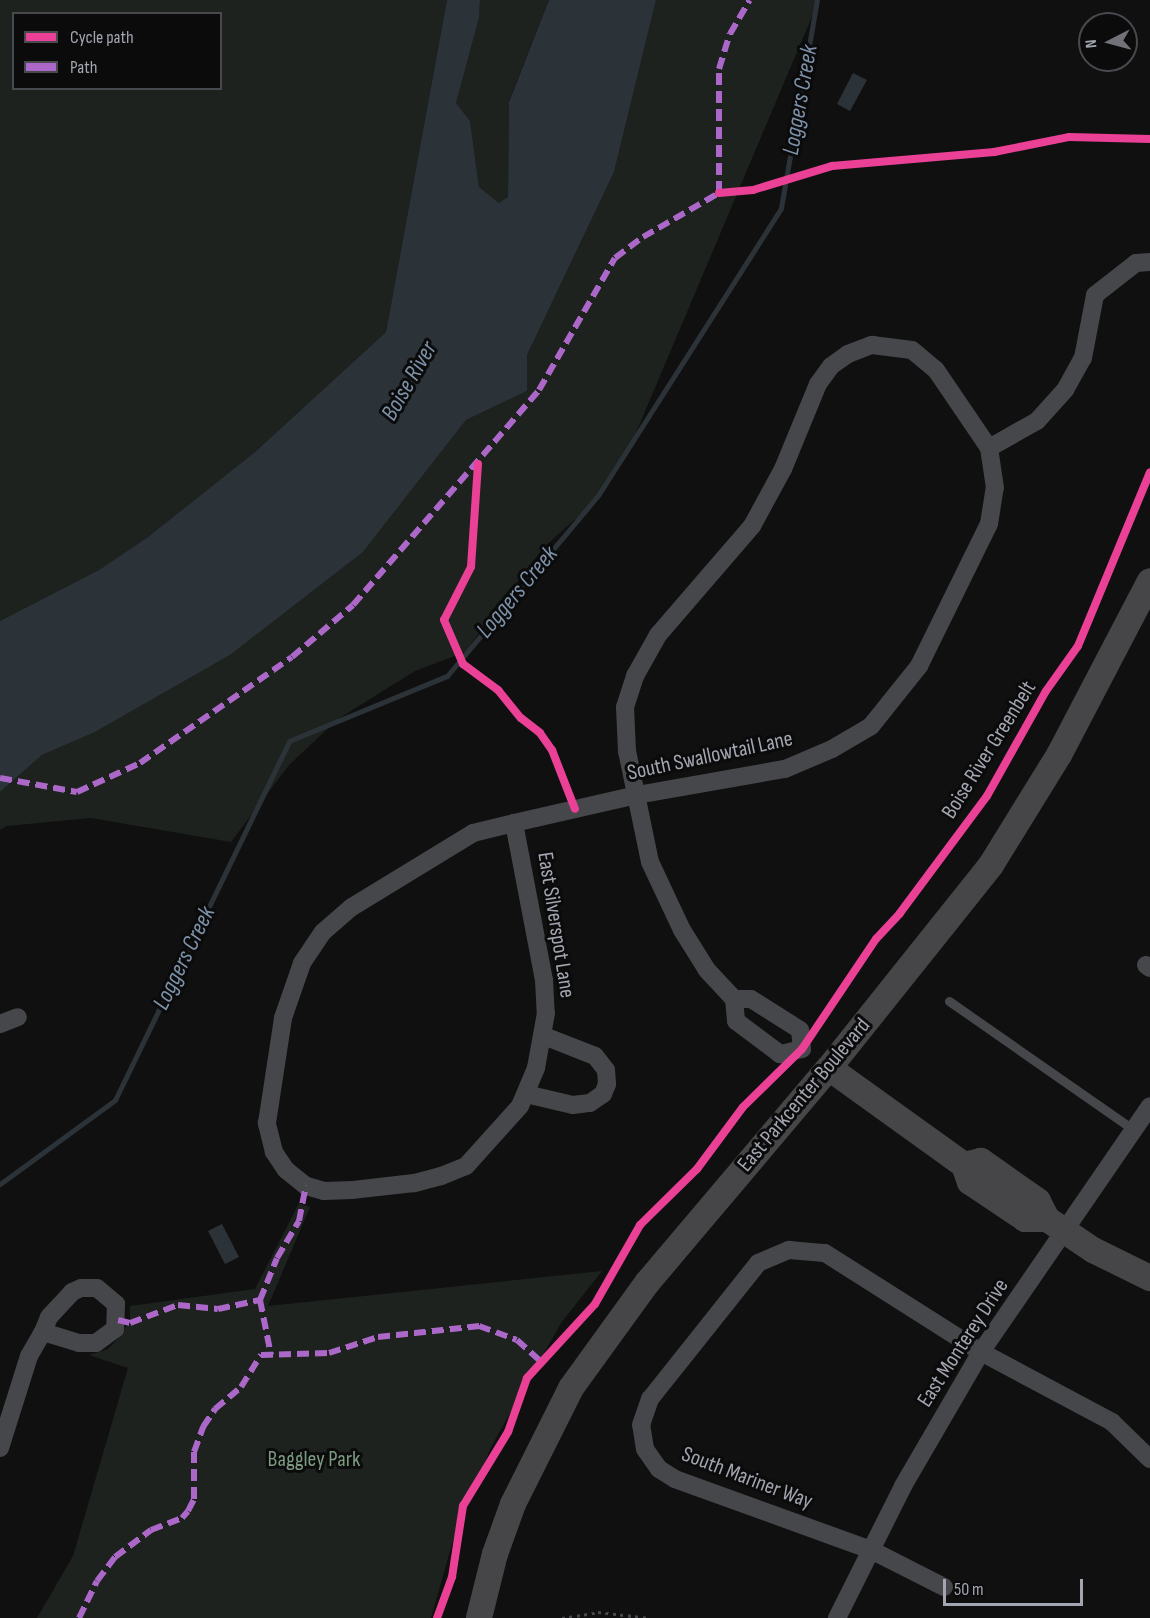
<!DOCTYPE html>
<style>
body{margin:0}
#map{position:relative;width:1150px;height:1618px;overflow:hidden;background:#101011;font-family:"Sofia Sans Condensed",sans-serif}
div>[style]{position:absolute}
.green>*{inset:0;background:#1d221e}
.water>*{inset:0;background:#2c3338}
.stream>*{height:5px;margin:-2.5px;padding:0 2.5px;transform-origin:2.5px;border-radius:2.5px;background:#2c3338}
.path>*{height:3px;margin-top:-1.5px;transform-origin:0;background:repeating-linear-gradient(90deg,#48484c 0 3px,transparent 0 7.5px)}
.lane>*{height:9px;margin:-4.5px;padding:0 4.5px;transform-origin:4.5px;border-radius:4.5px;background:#46474a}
.street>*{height:18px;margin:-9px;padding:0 9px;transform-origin:9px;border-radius:9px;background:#46474a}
.secondary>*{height:26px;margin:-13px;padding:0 13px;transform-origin:13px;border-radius:13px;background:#464648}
.quiet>*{height:6px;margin-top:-3px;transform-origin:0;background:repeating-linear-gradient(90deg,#ac68c9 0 12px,transparent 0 18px)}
.cycleway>*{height:8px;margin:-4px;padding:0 4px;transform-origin:4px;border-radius:4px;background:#ea4096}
span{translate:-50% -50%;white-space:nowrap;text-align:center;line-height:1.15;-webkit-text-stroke:6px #0b0b0c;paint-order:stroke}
.street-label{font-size:22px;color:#a3a6b0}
.park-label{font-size:22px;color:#7c9a7f}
.water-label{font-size:24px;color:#7d92a8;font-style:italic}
.legend{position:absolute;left:12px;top:12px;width:210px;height:78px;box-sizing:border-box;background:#0b0b0c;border:2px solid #48494e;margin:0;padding:8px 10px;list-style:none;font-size:18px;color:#a3a6b0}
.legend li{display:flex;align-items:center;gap:12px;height:30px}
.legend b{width:30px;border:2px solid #48494e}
.north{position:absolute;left:1078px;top:12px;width:60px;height:60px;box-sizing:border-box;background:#0b0b0c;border:2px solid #48494e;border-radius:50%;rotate:264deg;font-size:16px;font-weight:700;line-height:24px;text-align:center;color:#a3a6b0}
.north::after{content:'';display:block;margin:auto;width:21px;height:27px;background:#707278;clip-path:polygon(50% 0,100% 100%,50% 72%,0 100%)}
.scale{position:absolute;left:943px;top:1579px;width:140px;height:27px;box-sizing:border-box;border:3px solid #a3a6b0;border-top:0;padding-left:8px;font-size:18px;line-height:21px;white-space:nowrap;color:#a3a6b0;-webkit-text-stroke:4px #0b0b0c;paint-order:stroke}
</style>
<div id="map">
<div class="green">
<div style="clip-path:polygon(evenodd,0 0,447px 0,386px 332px,255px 452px,148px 537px,99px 570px,0 621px,0 0,14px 14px,220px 14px,220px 88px,14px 88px,14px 14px)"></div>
<div style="clip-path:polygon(480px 0,549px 0,509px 101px,508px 197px,499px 203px,479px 187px,470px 121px,456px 103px,479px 18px)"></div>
<div style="clip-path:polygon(656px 0,819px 0,630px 447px,593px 503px,543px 548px,465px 652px,415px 671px,338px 719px,289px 765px,231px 842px,91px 818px,7px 826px,0 830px,0 792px,42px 755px,95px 732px,230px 655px,363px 552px,466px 420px,527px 391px,527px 355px,614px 172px)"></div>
<div style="clip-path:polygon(299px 1203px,310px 1207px,268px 1306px,602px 1271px,561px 1323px,491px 1447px,454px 1537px,431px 1618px,37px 1618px,73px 1556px,128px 1368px,89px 1355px,108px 1349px,121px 1335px,130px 1320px,130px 1306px,255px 1289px)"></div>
</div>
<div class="water">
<div style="clip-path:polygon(447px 0,480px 0,479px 18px,456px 103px,470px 121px,479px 187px,499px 203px,508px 197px,509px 102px,549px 0,656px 0,614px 172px,527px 355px,527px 391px,466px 420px,363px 552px,230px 655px,95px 732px,42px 755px,0 792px,0 621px,99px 570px,148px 537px,255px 452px,386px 332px)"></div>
<div style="clip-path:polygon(853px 73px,867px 80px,850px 111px,837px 104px)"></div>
<div style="clip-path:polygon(222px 1224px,239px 1257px,225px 1264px,208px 1231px)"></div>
</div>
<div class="stream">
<div style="left:0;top:1184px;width:142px;rotate:-36.1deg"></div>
<div style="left:115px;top:1100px;width:399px;rotate:-64.1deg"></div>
<div style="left:289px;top:741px;width:171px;rotate:-22.4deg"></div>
<div style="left:447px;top:676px;width:237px;rotate:-50.1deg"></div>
<div style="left:599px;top:494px;width:339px;rotate:-57.5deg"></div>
<div style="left:781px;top:208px;width:211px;rotate:-80.2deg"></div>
</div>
<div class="path">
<div style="left:562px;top:1618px;width:36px;rotate:-9deg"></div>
<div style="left:598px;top:1612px;width:52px;rotate:6.6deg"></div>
</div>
<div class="lane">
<div style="left:949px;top:1001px;width:226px;rotate:34.9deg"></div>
</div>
<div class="street">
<div style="left:514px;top:823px;width:160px;rotate:79.2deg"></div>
<div style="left:544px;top:980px;width:33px;rotate:87deg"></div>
<div style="left:546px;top:1013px;width:56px;rotate:100.3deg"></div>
<div style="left:536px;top:1068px;width:41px;rotate:112.8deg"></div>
<div style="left:520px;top:1106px;width:81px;rotate:132deg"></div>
<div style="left:466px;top:1166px;width:27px;rotate:158deg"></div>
<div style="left:441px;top:1176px;width:28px;rotate:165deg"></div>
<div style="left:414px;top:1183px;width:61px;rotate:173.5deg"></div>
<div style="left:353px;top:1190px;width:29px;rotate:178deg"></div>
<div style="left:324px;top:1191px;width:19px;rotate:-164deg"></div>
<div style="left:306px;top:1186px;width:26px;rotate:-141deg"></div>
<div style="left:286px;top:1170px;width:22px;rotate:-124deg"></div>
<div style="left:274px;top:1152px;width:30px;rotate:-104deg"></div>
<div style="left:267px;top:1123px;width:106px;rotate:-81.3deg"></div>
<div style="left:283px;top:1018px;width:58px;rotate:-70.9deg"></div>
<div style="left:302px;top:963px;width:37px;rotate:-56deg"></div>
<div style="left:323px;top:932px;width:38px;rotate:-41deg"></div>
<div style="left:352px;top:907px;width:142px;rotate:-31.4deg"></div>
<div style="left:473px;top:833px;width:42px;rotate:-13.7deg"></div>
<div style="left:514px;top:823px;width:126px;rotate:-12.8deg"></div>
<div style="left:637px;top:795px;width:150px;rotate:-10deg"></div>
<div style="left:785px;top:769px;width:51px;rotate:-23.1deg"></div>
<div style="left:832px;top:749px;width:45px;rotate:-30.5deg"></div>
<div style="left:871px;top:726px;width:77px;rotate:-51.3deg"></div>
<div style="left:919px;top:666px;width:158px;rotate:-63.8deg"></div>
<div style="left:989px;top:524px;width:36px;rotate:-81deg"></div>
<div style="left:995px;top:488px;width:40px;rotate:-98.5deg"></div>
<div style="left:989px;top:448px;width:55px;rotate:-29.4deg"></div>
<div style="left:1037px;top:421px;width:42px;rotate:-47.9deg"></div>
<div style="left:1065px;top:390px;width:37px;rotate:-61deg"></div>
<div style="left:1083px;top:358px;width:64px;rotate:-79.2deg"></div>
<div style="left:1095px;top:295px;width:52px;rotate:-38deg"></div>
<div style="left:1136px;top:263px;width:14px;rotate:-4deg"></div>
<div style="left:1146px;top:965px;width:5px;rotate:37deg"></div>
<div style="left:734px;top:999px;width:17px"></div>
<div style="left:751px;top:999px;width:58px;rotate:32.3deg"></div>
<div style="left:800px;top:1030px;width:19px;rotate:84deg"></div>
<div style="left:802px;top:1049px;width:23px;rotate:167deg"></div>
<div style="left:780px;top:1054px;width:55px;rotate:-143.1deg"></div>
<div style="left:736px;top:1021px;width:22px;rotate:-95deg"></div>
<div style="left:734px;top:999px;width:40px;rotate:-133deg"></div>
<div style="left:707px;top:970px;width:47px;rotate:-122deg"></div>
<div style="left:682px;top:930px;width:75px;rotate:-115.2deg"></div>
<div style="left:650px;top:862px;width:113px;rotate:-101.7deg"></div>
<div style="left:627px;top:751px;width:44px;rotate:-92.6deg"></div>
<div style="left:625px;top:707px;width:33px;rotate:-72deg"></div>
<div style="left:635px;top:676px;width:47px;rotate:-60.7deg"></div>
<div style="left:658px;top:635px;width:144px;rotate:-49.2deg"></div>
<div style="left:752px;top:526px;width:65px;rotate:-61.5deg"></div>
<div style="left:783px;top:469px;width:92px;rotate:-67.6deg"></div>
<div style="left:818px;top:384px;width:22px;rotate:-54deg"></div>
<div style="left:831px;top:366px;width:21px;rotate:-35deg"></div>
<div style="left:848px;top:354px;width:26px;rotate:-21deg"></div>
<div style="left:872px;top:345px;width:40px;rotate:7.1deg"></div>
<div style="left:912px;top:350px;width:31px;rotate:40deg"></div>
<div style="left:936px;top:370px;width:94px;rotate:55.8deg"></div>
<div style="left:0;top:1024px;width:19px;rotate:-21deg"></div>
<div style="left:526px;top:1094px;width:48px;rotate:13.2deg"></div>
<div style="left:573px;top:1105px;width:17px;rotate:-7deg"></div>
<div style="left:590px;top:1103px;width:16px;rotate:-35deg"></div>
<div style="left:603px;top:1094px;width:11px;rotate:-68deg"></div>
<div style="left:607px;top:1084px;width:14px;rotate:-94deg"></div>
<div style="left:606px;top:1070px;width:18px;rotate:-128deg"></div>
<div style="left:595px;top:1056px;width:55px;rotate:-158.6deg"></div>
<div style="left:81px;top:1288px;width:16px"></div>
<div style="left:97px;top:1288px;width:25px;rotate:40deg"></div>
<div style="left:116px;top:1304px;width:25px;rotate:92deg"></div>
<div style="left:115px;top:1329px;width:24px;rotate:144deg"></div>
<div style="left:96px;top:1343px;width:17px;rotate:180deg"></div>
<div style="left:79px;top:1343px;width:38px;rotate:-163deg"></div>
<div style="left:43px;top:1332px;width:16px;rotate:-68deg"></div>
<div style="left:49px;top:1317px;width:34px;rotate:-47deg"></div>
<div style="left:72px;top:1292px;width:10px;rotate:-24deg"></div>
<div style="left:0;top:1448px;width:96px;rotate:-72.5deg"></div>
<div style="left:29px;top:1356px;width:28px;rotate:-60deg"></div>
<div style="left:944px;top:1587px;width:82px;rotate:-153.1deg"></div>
<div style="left:871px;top:1550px;width:208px;rotate:-160.1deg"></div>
<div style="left:675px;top:1479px;width:19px;rotate:-148deg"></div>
<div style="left:659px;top:1469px;width:24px;rotate:-125deg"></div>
<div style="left:645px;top:1449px;width:24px;rotate:-99deg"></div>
<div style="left:641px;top:1425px;width:28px;rotate:-71deg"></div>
<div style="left:650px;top:1399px;width:174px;rotate:-51.5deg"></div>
<div style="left:758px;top:1263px;width:34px;rotate:-23deg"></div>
<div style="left:789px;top:1250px;width:36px;rotate:5deg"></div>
<div style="left:825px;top:1253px;width:185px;rotate:32.4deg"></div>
<div style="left:981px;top:1352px;width:149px;rotate:28.1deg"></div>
<div style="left:1112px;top:1422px;width:53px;rotate:44.2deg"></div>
<div style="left:837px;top:1618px;width:148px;rotate:-63.4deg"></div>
<div style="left:903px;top:1486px;width:155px;rotate:-59.8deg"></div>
<div style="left:981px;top:1352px;width:298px;rotate:-55.5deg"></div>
</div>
<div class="secondary">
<div style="left:829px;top:1068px;width:166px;rotate:35.7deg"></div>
<div style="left:964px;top:1165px;width:18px;rotate:71deg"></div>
<div style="left:970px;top:1182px;width:66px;rotate:33.9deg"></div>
<div style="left:1025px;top:1219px;width:22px"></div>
<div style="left:1047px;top:1219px;width:20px;rotate:-117deg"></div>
<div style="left:1038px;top:1201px;width:70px;rotate:-144.9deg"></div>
<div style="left:981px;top:1161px;width:17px;rotate:167deg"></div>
<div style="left:1047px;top:1219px;width:55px;rotate:34deg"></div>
<div style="left:1093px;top:1250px;width:64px;rotate:26.2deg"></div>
<div style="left:479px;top:1618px;width:66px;rotate:-76deg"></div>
<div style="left:495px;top:1554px;width:53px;rotate:-70.2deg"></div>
<div style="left:513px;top:1504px;width:130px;rotate:-63.4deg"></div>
<div style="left:571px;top:1388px;width:130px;rotate:-54.1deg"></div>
<div style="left:647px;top:1283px;width:282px;rotate:-49.8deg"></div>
<div style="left:829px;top:1068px;width:260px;rotate:-51.4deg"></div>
<div style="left:991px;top:865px;width:129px;rotate:-58.3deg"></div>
<div style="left:1059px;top:755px;width:196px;rotate:-62.4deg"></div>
</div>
<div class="quiet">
<div style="left:0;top:778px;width:78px;rotate:10.3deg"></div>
<div style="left:77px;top:792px;width:69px;rotate:-24.7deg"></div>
<div style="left:140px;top:763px;width:185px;rotate:-34.9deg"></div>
<div style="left:292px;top:657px;width:80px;rotate:-40.4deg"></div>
<div style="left:353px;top:605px;width:284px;rotate:-49.1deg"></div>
<div style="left:539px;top:390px;width:152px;rotate:-60.1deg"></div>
<div style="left:615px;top:258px;width:35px;rotate:-37deg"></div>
<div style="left:643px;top:237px;width:88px;rotate:-30.1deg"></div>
<div style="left:719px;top:193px;width:124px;rotate:-90deg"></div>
<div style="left:719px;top:69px;width:37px;rotate:-73deg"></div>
<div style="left:730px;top:34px;width:39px;rotate:-60deg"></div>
<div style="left:260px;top:1300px;width:56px;rotate:78.7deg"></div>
<div style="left:118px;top:1320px;width:12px;rotate:14deg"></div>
<div style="left:130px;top:1323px;width:51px;rotate:-20.6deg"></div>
<div style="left:178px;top:1305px;width:40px;rotate:5.7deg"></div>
<div style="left:218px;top:1309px;width:43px;rotate:-12.1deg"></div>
<div style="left:260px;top:1300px;width:45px;rotate:-68deg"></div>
<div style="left:277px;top:1258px;width:43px;rotate:-59.3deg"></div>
<div style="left:299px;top:1221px;width:36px;rotate:-79deg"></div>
<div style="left:79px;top:1618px;width:41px;rotate:-64.1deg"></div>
<div style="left:97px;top:1581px;width:30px;rotate:-53deg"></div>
<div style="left:115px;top:1557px;width:45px;rotate:-36.9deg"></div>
<div style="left:151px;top:1530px;width:33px;rotate:-21deg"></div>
<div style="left:182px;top:1518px;width:9px;rotate:-49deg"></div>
<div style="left:188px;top:1511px;width:13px;rotate:-63deg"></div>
<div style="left:194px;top:1499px;width:47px;rotate:-90deg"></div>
<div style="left:194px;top:1452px;width:27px;rotate:-70deg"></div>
<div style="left:203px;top:1427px;width:22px;rotate:-56deg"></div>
<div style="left:215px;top:1409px;width:34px;rotate:-40deg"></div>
<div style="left:241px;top:1387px;width:38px;rotate:-58deg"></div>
<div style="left:261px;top:1355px;width:68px;rotate:-1.7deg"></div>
<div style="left:329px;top:1353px;width:52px;rotate:-18.1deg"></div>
<div style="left:378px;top:1337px;width:102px;rotate:-6.2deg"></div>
<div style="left:479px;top:1326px;width:40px;rotate:20.2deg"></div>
<div style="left:517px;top:1340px;width:31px;rotate:42deg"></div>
</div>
<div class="cycleway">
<div style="left:719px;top:193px;width:34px;rotate:-5deg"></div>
<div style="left:753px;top:190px;width:83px;rotate:-16.9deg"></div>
<div style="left:832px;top:166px;width:163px;rotate:-4.9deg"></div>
<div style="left:994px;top:152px;width:76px;rotate:-11.3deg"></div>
<div style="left:1069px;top:137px;width:81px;rotate:1.4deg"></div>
<div style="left:478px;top:464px;width:103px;rotate:93.9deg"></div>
<div style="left:471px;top:567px;width:59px;rotate:117deg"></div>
<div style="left:444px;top:620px;width:48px;rotate:66.6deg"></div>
<div style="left:463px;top:664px;width:44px;rotate:36.6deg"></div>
<div style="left:498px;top:690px;width:36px;rotate:51deg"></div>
<div style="left:521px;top:718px;width:24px;rotate:38deg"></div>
<div style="left:540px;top:733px;width:21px;rotate:55deg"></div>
<div style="left:552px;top:750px;width:63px;rotate:68.7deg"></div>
<div style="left:437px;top:1618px;width:44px;rotate:-69.9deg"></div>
<div style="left:452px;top:1577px;width:72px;rotate:-81.2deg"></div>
<div style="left:463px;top:1506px;width:87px;rotate:-58.7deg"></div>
<div style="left:508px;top:1432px;width:57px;rotate:-70.6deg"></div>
<div style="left:527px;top:1378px;width:100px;rotate:-47.4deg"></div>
<div style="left:595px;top:1304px;width:91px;rotate:-60.3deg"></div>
<div style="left:640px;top:1225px;width:80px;rotate:-44.5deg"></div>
<div style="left:697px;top:1169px;width:77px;rotate:-53.4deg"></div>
<div style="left:743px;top:1107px;width:83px;rotate:-44.5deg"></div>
<div style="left:802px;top:1049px;width:133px;rotate:-56.1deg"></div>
<div style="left:876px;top:939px;width:35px;rotate:-47deg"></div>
<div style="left:900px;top:913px;width:146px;rotate:-53.4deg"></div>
<div style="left:987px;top:796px;width:120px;rotate:-60.7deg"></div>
<div style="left:1046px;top:691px;width:55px;rotate:-54.6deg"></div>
<div style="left:1078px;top:646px;width:188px;rotate:-67.5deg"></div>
</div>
<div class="street-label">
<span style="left:989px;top:750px;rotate:-58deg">Boise River Greenbelt</span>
<span style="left:710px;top:756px;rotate:-12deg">South Swallowtail Lane</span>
<span style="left:556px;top:925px;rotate:81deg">East Silverspot Lane</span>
<span style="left:804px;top:1095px;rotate:-50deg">East Parkcenter Boulevard</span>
<span style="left:963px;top:1343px;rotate:-57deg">East Monterey Drive</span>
<span style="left:747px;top:1478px;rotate:21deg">South Mariner Way</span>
</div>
<div class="park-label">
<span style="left:314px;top:1460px">Baggley Park</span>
</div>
<div class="water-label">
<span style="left:800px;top:100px;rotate:-80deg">Loggers Creek</span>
<span style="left:409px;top:381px;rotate:-60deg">Boise River</span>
<span style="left:517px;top:592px;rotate:-50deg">Loggers Creek</span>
<span style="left:184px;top:958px;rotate:-64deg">Loggers Creek</span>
</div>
<ul class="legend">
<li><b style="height:8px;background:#ea4096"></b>Cycle path</li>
<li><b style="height:8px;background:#ac68c9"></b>Path</li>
</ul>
<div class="north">N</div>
<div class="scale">50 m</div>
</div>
